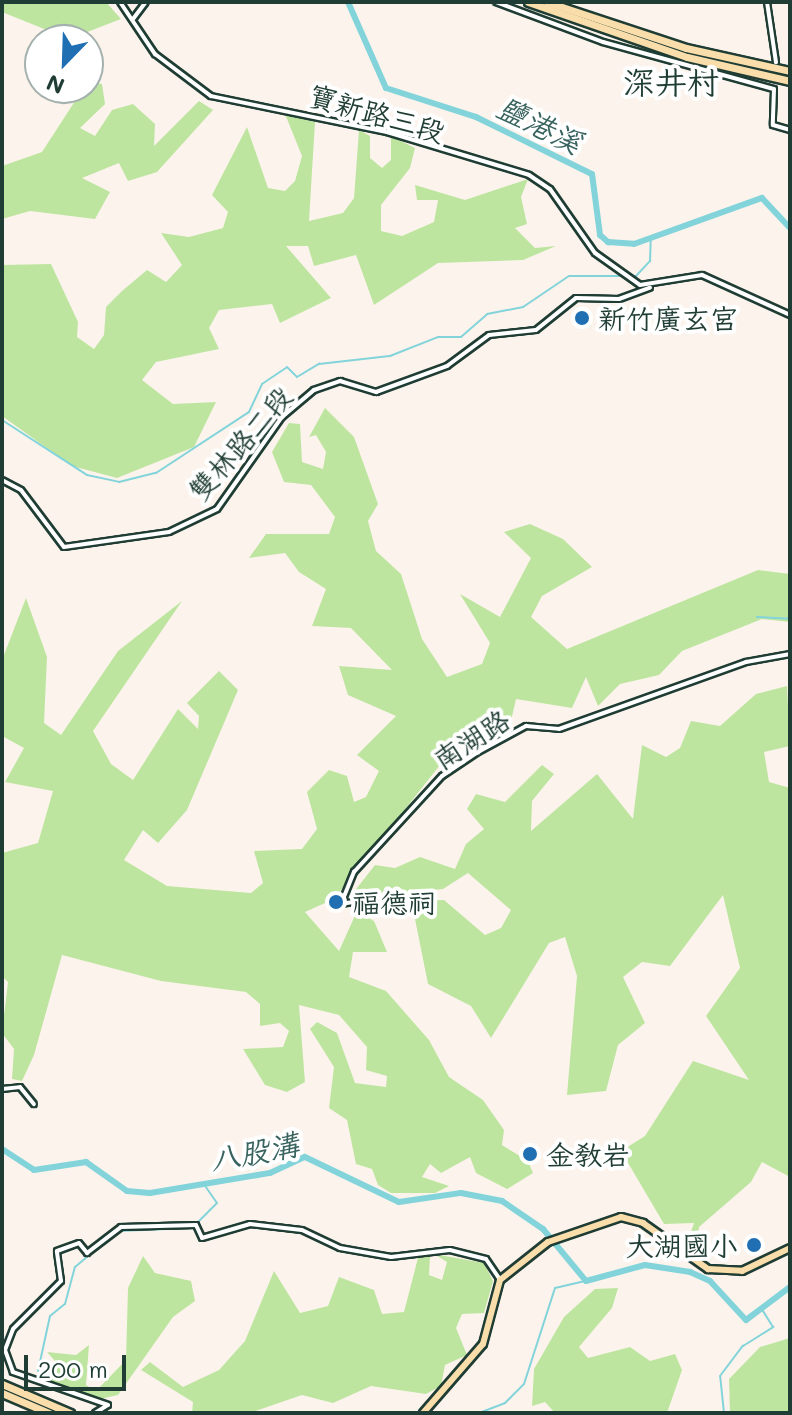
<!DOCTYPE html>
<meta charset="utf-8">
<style>
body{margin:0}
#map{position:relative;width:792px;height:1415px;overflow:hidden;background:#fcf4ec;font-family:Mali,"LXGW WenKai TC",sans-serif}
div>[style]{position:absolute}
.green>*{inset:0;background:#bee5a0}
.stream>*{height:2px;margin:-1px;padding:0 1px;transform-origin:1px;border-radius:1px;background:#83d4da}
.river>*{height:6px;margin:-3px;padding:0 3px;transform-origin:3px;border-radius:3px;background:#83d4da}
.roads{filter:drop-shadow(2px 0 #1f3d34) drop-shadow(-2px 0 #1f3d34) drop-shadow(0 2px #1f3d34) drop-shadow(0 -2px #1f3d34)}
.minor>*{height:4px;margin:-2px;padding:0 2px;transform-origin:2px;border-radius:2px;background:#fff}
.major>*{height:6px;margin:-3px;padding:0 3px;transform-origin:3px;border-radius:3px;background:#f9deab}
.highway>*{height:7px;margin:-3.5px;padding:0 3.5px;transform-origin:3.5px;border-radius:3.5px;background:#f9deab}
.dots>*{width:22px;height:22px;translate:-50% -50%;box-sizing:border-box;border:4px solid #fff;border-radius:50%}
span{translate:-50% -50%;white-space:nowrap;text-align:center;line-height:1.15;-webkit-text-stroke:8px #fff;paint-order:stroke}
.street-label{font-size:28px;color:#1f3d34}
.poi-label{font-size:28px;color:#1f3d34}
.left{translate:0 -50%;text-align:left}
.right{translate:-100% -50%;text-align:right}
.water-label{font-size:30px;color:#38635e;font-style:italic}
.quarter-label{font-size:32px;color:#1f3d34}
.frame{position:absolute;inset:0;border:4px solid #1f3d34;pointer-events:none}
.north{position:absolute;left:24px;top:24px;width:80px;height:80px;box-sizing:border-box;background:#fff;border:2px solid #a5b1ae;border-radius:50%;rotate:203deg;font-size:22px;font-weight:700;line-height:32px;text-align:center;color:#1f3d34}
.north::after{content:'';display:block;margin:auto;width:28px;height:36px;background:#1f6fb2;clip-path:polygon(50% 0,100% 100%,50% 72%,0 100%)}
.scale{position:absolute;left:24px;top:1355px;width:102px;height:36px;box-sizing:border-box;border:4px solid #1f3d34;border-top:0;padding-left:10px;font-size:24px;line-height:28px;white-space:nowrap;color:#1f3d34;-webkit-text-stroke:6px #fff;paint-order:stroke}
</style>
<div id="map">
<div class="green">
<div style="clip-path:polygon(2px 2px,106px 2px,121px 19px,69px 39px,2px 12px)"></div>
<div style="clip-path:polygon(88px 81px,102px 84px,105px 104px,80px 128px,95px 136px,112px 110px,133px 104px,155px 124px,154px 146px,199px 101px,213px 110px,157px 172px,128px 181px,119px 163px,82px 178px,110px 192px,95px 219px,30px 211px,2px 219px,2px 166px,42px 152px)"></div>
<div style="clip-path:polygon(285px 114px,315px 122px,309px 221px,343px 213px,354px 198px,359px 130px,370px 136px,370px 158px,382px 168px,391px 160px,391px 136px,415px 148px,410px 168px,381px 205px,381px 231px,402px 236px,434px 222px,438px 200px,417px 200px,415px 185px,465px 200px,528px 179px,521px 197px,527px 224px,515px 228px,535px 248px,556px 246px,523px 260px,438px 263px,374px 305px,356px 255px,314px 266px,308px 246px,286px 246px,331px 298px,280px 323px,272px 304px,219px 310px,209px 328px,219px 349px,156px 362px,142px 380px,173px 404px,216px 402px,194px 447px,117px 478px,72px 466px,2px 416px,2px 265px,51px 264px,78px 322px,77px 337px,94px 349px,104px 335px,106px 307px,122px 291px,147px 270px,166px 282px,182px 265px,161px 233px,189px 237px,223px 228px,228px 212px,212px 195px,247px 127px,268px 188px,285px 191px,295px 181px,302px 156px)"></div>
<div style="clip-path:polygon(325px 408px,354px 437px,378px 504px,368px 521px,376px 551px,401px 574px,422px 639px,447px 677px,482px 664px,490px 643px,460px 594px,500px 617px,531px 558px,504px 532px,530px 524px,563px 539px,592px 567px,542px 596px,531px 617px,567px 649px,758px 570px,790px 574px,790px 622px,762px 619px,682px 651px,659px 675px,620px 684px,598px 706px,586px 677px,572px 708px,516px 699px,511px 721px,455px 746px,334px 899px,305px 912px,339px 951px,357px 911px,374px 921px,387px 952px,353px 952px,349px 977px,386px 991px,429px 1040px,449px 1077px,483px 1100px,504px 1130px,502px 1145px,528px 1161px,533px 1173px,507px 1189px,476px 1173px,470px 1157px,441px 1173px,430px 1164px,422px 1177px,449px 1186px,435px 1193px,391px 1193px,378px 1185px,372px 1169px,356px 1164px,347px 1120px,329px 1108px,334px 1067px,310px 1029px,317px 1022px,337px 1033px,355px 1083px,386px 1087px,387px 1076px,366px 1070px,367px 1047px,339px 1015px,299px 1005px,305px 1082px,287px 1092px,265px 1085px,243px 1049px,283px 1047px,289px 1031px,280px 1023px,260px 1026px,260px 1004px,246px 992px,161px 981px,62px 955px,34px 1055px,22px 1081px,12px 1079px,14px 1049px,2px 1033px,8px 982px,2px 976px,2px 853px,38px 843px,53px 791px,5px 782px,24px 748px,2px 736px,2px 660px,26px 598px,47px 657px,44px 723px,61px 735px,118px 651px,182px 601px,93px 731px,111px 764px,133px 780px,178px 709px,198px 729px,199px 716px,187px 703px,219px 671px,238px 690px,187px 810px,158px 843px,143px 830px,124px 860px,167px 886px,251px 893px,263px 883px,254px 851px,302px 849px,317px 829px,307px 792px,329px 770px,347px 776px,354px 802px,366px 797px,379px 771px,357px 755px,396px 716px,348px 695px,339px 666px,392px 670px,351px 628px,312px 626px,326px 589px,299px 572px,285px 553px,249px 558px,266px 534px,329px 534px,335px 517px,311px 485px,284px 482px,272px 452px,289px 423px,300px 424px,302px 462px,323px 469px,326px 452px,316px 435px,309px 437px)"></div>
<div style="clip-path:polygon(787px 686px,790px 746px,764px 752px,769px 782px,790px 788px,790px 1177px,762px 1162px,751px 1182px,699px 1227px,697px 1251px,687px 1244px,694px 1223px,664px 1224px,621px 1151px,645px 1136px,693px 1061px,749px 1080px,706px 1016px,740px 968px,723px 895px,670px 966px,642px 962px,623px 977px,645px 1023px,618px 1045px,606px 1091px,567px 1095px,577px 976px,565px 937px,549px 943px,491px 1038px,471px 1006px,428px 984px,414px 914px,382px 902px,444px 900px,485px 935px,501px 928px,511px 910px,468px 873px,443px 889px,349px 898px,375px 865px,395px 868px,420px 857px,455px 869px,466px 844px,484px 829px,467px 809px,476px 794px,505px 802px,542px 765px,554px 774px,532px 801px,531px 831px,597px 774px,633px 819px,642px 745px,666px 757px,680px 748px,691px 721px,720px 726px,756px 694px)"></div>
<div style="clip-path:polygon(419px 1254px,430px 1257px,429px 1275px,442px 1280px,447px 1262px,434px 1254px,484px 1263px,493px 1281px,484px 1313px,462px 1314px,456px 1328px,467px 1355px,445px 1365px,441px 1386px,426px 1394px,371px 1386px,333px 1403px,302px 1395px,250px 1413px,192px 1413px,193px 1402px,141px 1370px,150px 1362px,183px 1387px,219px 1370px,245px 1341px,274px 1271px,300px 1313px,328px 1306px,339px 1277px,374px 1290px,382px 1314px,404px 1312px)"></div>
<div style="clip-path:polygon(143px 1256px,155px 1273px,191px 1281px,195px 1301px,173px 1317px,118px 1395px,100px 1399px,37px 1376px,55px 1361px,47px 1352px,76px 1355px,89px 1345px,86px 1385px,96px 1391px,126px 1360px,128px 1288px)"></div>
<div style="clip-path:polygon(618px 1288px,612px 1308px,579px 1347px,588px 1358px,630px 1347px,650px 1361px,675px 1354px,682px 1370px,667px 1413px,555px 1413px,545px 1402px,532px 1406px,534px 1369px,564px 1317px,595px 1289px)"></div>
<div style="clip-path:polygon(790px 1338px,790px 1413px,730px 1413px,729px 1379px,760px 1347px)"></div>
</div>
<div class="stream">
<div style="left:2px;top:420px;width:101px;rotate:32.9deg"></div>
<div style="left:87px;top:475px;width:33px;rotate:12deg"></div>
<div style="left:119px;top:482px;width:38px;rotate:-14deg"></div>
<div style="left:156px;top:473px;width:111px;rotate:-33.3deg"></div>
<div style="left:249px;top:412px;width:31px;rotate:-65deg"></div>
<div style="left:262px;top:384px;width:30px;rotate:-34deg"></div>
<div style="left:287px;top:367px;width:14px;rotate:45deg"></div>
<div style="left:297px;top:377px;width:26px;rotate:-31deg"></div>
<div style="left:319px;top:364px;width:71px;rotate:-6.4deg"></div>
<div style="left:390px;top:356px;width:52px;rotate:-21.6deg"></div>
<div style="left:438px;top:337px;width:23px"></div>
<div style="left:461px;top:337px;width:35px;rotate:-41deg"></div>
<div style="left:487px;top:314px;width:37px;rotate:-11deg"></div>
<div style="left:523px;top:307px;width:55px;rotate:-34deg"></div>
<div style="left:569px;top:276px;width:67px"></div>
<div style="left:636px;top:276px;width:21px;rotate:-47deg"></div>
<div style="left:650px;top:261px;width:24px;rotate:-88deg"></div>
<div style="left:757px;top:617px;width:33px;rotate:3deg"></div>
<div style="left:119px;top:1231px;width:73px;rotate:-2.4deg"></div>
<div style="left:192px;top:1228px;width:35px;rotate:-45deg"></div>
<div style="left:217px;top:1203px;width:21px;rotate:-125deg"></div>
<div style="left:38px;top:1371px;width:56px;rotate:-77.7deg"></div>
<div style="left:50px;top:1316px;width:19px;rotate:-39deg"></div>
<div style="left:65px;top:1304px;width:38px;rotate:-75deg"></div>
<div style="left:75px;top:1267px;width:26px;rotate:-40deg"></div>
<div style="left:479px;top:1413px;width:28px;rotate:-21deg"></div>
<div style="left:505px;top:1403px;width:27px;rotate:-45deg"></div>
<div style="left:524px;top:1384px;width:101px;rotate:-72.1deg"></div>
<div style="left:555px;top:1288px;width:32px;rotate:-13deg"></div>
<div style="left:724px;top:1413px;width:37px;rotate:-96deg"></div>
<div style="left:720px;top:1376px;width:38px;rotate:-53deg"></div>
<div style="left:743px;top:1346px;width:36px;rotate:-32deg"></div>
<div style="left:773px;top:1327px;width:19px;rotate:-122deg"></div>
</div>
<div class="river">
<div style="left:348px;top:2px;width:94px;rotate:66.2deg"></div>
<div style="left:386px;top:88px;width:95px;rotate:17.9deg"></div>
<div style="left:476px;top:117px;width:129px;rotate:26.2deg"></div>
<div style="left:592px;top:174px;width:62px;rotate:82.5deg"></div>
<div style="left:600px;top:235px;width:11px;rotate:41deg"></div>
<div style="left:608px;top:242px;width:26px;rotate:4deg"></div>
<div style="left:634px;top:244px;width:136px;rotate:-19.8deg"></div>
<div style="left:762px;top:198px;width:41px;rotate:47deg"></div>
<div style="left:2px;top:1149px;width:38px;rotate:33deg"></div>
<div style="left:34px;top:1170px;width:53px;rotate:-8.7deg"></div>
<div style="left:86px;top:1162px;width:50px;rotate:35.3deg"></div>
<div style="left:127px;top:1191px;width:23px;rotate:5deg"></div>
<div style="left:150px;top:1193px;width:122px;rotate:-9.5deg"></div>
<div style="left:270px;top:1173px;width:38px;rotate:-25deg"></div>
<div style="left:305px;top:1157px;width:104px;rotate:25.6deg"></div>
<div style="left:399px;top:1202px;width:63px;rotate:-8.3deg"></div>
<div style="left:461px;top:1193px;width:42px;rotate:11deg"></div>
<div style="left:502px;top:1201px;width:50px;rotate:34.3deg"></div>
<div style="left:543px;top:1229px;width:67px;rotate:50.4deg"></div>
<div style="left:586px;top:1281px;width:61px;rotate:-15.2deg"></div>
<div style="left:645px;top:1265px;width:46px;rotate:8.8deg"></div>
<div style="left:690px;top:1272px;width:22px;rotate:24deg"></div>
<div style="left:710px;top:1281px;width:53px;rotate:47.3deg"></div>
<div style="left:746px;top:1320px;width:55px;rotate:-36.9deg"></div>
</div>
<div class="roads">
<div class="minor">
<div style="left:120px;top:2px;width:63px;rotate:56.1deg"></div>
<div style="left:155px;top:54px;width:70px;rotate:36.9deg"></div>
<div style="left:211px;top:96px;width:180px;rotate:11.6deg"></div>
<div style="left:387px;top:132px;width:148px;rotate:16.8deg"></div>
<div style="left:529px;top:175px;width:25px;rotate:34deg"></div>
<div style="left:550px;top:189px;width:78px;rotate:54.9deg"></div>
<div style="left:595px;top:253px;width:55px;rotate:35.4deg"></div>
<div style="left:640px;top:285px;width:63px;rotate:-9.2deg"></div>
<div style="left:702px;top:275px;width:97px;rotate:24.4deg"></div>
<div style="left:496px;top:2px;width:114px;rotate:20.5deg"></div>
<div style="left:603px;top:42px;width:177px;rotate:15.4deg"></div>
<div style="left:774px;top:89px;width:36px;rotate:92deg"></div>
<div style="left:773px;top:125px;width:18px;rotate:16deg"></div>
<div style="left:767px;top:2px;width:61px;rotate:81.5deg"></div>
<div style="left:133px;top:19px;width:21px;rotate:-53deg"></div>
<div style="left:2px;top:480px;width:21px;rotate:28deg"></div>
<div style="left:21px;top:490px;width:71px;rotate:53deg"></div>
<div style="left:64px;top:547px;width:106px;rotate:-8.1deg"></div>
<div style="left:169px;top:532px;width:53px;rotate:-25.6deg"></div>
<div style="left:217px;top:509px;width:113px;rotate:-54.8deg"></div>
<div style="left:282px;top:417px;width:42px;rotate:-40.2deg"></div>
<div style="left:314px;top:390px;width:28px;rotate:-19deg"></div>
<div style="left:340px;top:381px;width:38px;rotate:17deg"></div>
<div style="left:376px;top:392px;width:76px;rotate:-20.1deg"></div>
<div style="left:447px;top:366px;width:52px;rotate:-36.4deg"></div>
<div style="left:489px;top:335px;width:47px;rotate:-6.1deg"></div>
<div style="left:536px;top:330px;width:51px;rotate:-38.7deg"></div>
<div style="left:576px;top:298px;width:43px;rotate:1.3deg"></div>
<div style="left:619px;top:299px;width:33px;rotate:-20deg"></div>
<div style="left:364px;top:900px;width:23px;rotate:170deg"></div>
<div style="left:341px;top:904px;width:35px;rotate:-68deg"></div>
<div style="left:354px;top:872px;width:130px;rotate:-47.5deg"></div>
<div style="left:442px;top:776px;width:43px;rotate:-33.7deg"></div>
<div style="left:478px;top:752px;width:55px;rotate:-28.4deg"></div>
<div style="left:526px;top:726px;width:33px;rotate:5deg"></div>
<div style="left:559px;top:729px;width:199px;rotate:-19.7deg"></div>
<div style="left:746px;top:662px;width:45px;rotate:-10.3deg"></div>
<div style="left:2px;top:1089px;width:18px;rotate:-6deg"></div>
<div style="left:20px;top:1087px;width:22px;rotate:51deg"></div>
<div style="left:108px;top:1405px;width:101px;rotate:-160.8deg"></div>
<div style="left:13px;top:1372px;width:23px;rotate:-110deg"></div>
<div style="left:5px;top:1350px;width:22px;rotate:-69deg"></div>
<div style="left:13px;top:1329px;width:68px;rotate:-45deg"></div>
<div style="left:61px;top:1281px;width:30px;rotate:-98deg"></div>
<div style="left:57px;top:1251px;width:23px;rotate:-20deg"></div>
<div style="left:79px;top:1243px;width:13px;rotate:51deg"></div>
<div style="left:87px;top:1253px;width:43px;rotate:-37.4deg"></div>
<div style="left:121px;top:1227px;width:75px;rotate:-1.5deg"></div>
<div style="left:196px;top:1225px;width:14px;rotate:65deg"></div>
<div style="left:202px;top:1238px;width:50px;rotate:-16.3deg"></div>
<div style="left:250px;top:1224px;width:52px;rotate:6.6deg"></div>
<div style="left:302px;top:1230px;width:42px;rotate:25.3deg"></div>
<div style="left:340px;top:1248px;width:52px;rotate:10deg"></div>
<div style="left:391px;top:1257px;width:59px;rotate:-6.8deg"></div>
<div style="left:450px;top:1250px;width:37px;rotate:14deg"></div>
<div style="left:486px;top:1259px;width:25px;rotate:56deg"></div>
<div style="left:95px;top:1413px;width:15px;rotate:-32deg"></div>
</div>
<div class="major">
<div style="left:423px;top:1413px;width:91px;rotate:-49deg"></div>
<div style="left:483px;top:1344px;width:66px;rotate:-75.1deg"></div>
<div style="left:500px;top:1280px;width:61px;rotate:-38.4deg"></div>
<div style="left:548px;top:1242px;width:77px;rotate:-18.9deg"></div>
<div style="left:621px;top:1217px;width:23px;rotate:15deg"></div>
<div style="left:643px;top:1223px;width:80px;rotate:35.3deg"></div>
<div style="left:708px;top:1269px;width:34px;rotate:3deg"></div>
<div style="left:742px;top:1271px;width:53px;rotate:-25.6deg"></div>
</div>
<div class="highway">
<div style="left:528px;top:2px;width:168px;rotate:19.1deg"></div>
<div style="left:687px;top:57px;width:106px;rotate:13.1deg"></div>
<div style="left:547px;top:2px;width:146px;rotate:18.3deg"></div>
<div style="left:686px;top:48px;width:107px;rotate:12.5deg"></div>
<div style="left:2px;top:1384px;width:74px;rotate:23.1deg"></div>
<div style="left:2px;top:1393px;width:51px;rotate:23.1deg"></div>
</div>
</div>
<div class="dots">
<div style="left:582px;top:318px;background:#1f6fb2"></div>
<div style="left:336px;top:902px;background:#1f6fb2"></div>
<div style="left:530px;top:1154px;background:#1f6fb2"></div>
<div style="left:754px;top:1245px;background:#1f6fb2"></div>
</div>
<div class="street-label">
<span style="left:377px;top:113px;rotate:16deg">寶新路三段</span>
<span style="left:240px;top:443px;rotate:-49deg">雙林路二段</span>
<span style="left:471px;top:739px;rotate:-33deg">南湖路</span>
</div>
<div class="poi-label">
<span class="left" style="left:598px;top:318px">新竹廣玄宮</span>
<span class="left" style="left:352px;top:902px">福德祠</span>
<span class="left" style="left:546px;top:1154px">金教岩</span>
<span class="right" style="left:738px;top:1245px">大湖國小</span>
</div>
<div class="water-label">
<span style="left:540px;top:124px;rotate:26deg">鹽港溪</span>
<span style="left:254px;top:1151px;rotate:-11deg">八股溝</span>
</div>
<div class="quarter-label">
<span style="left:671px;top:81px">深井村</span>
</div>
<div class="frame"></div>
<div class="north">N</div>
<div class="scale">200 m</div>
</div>
